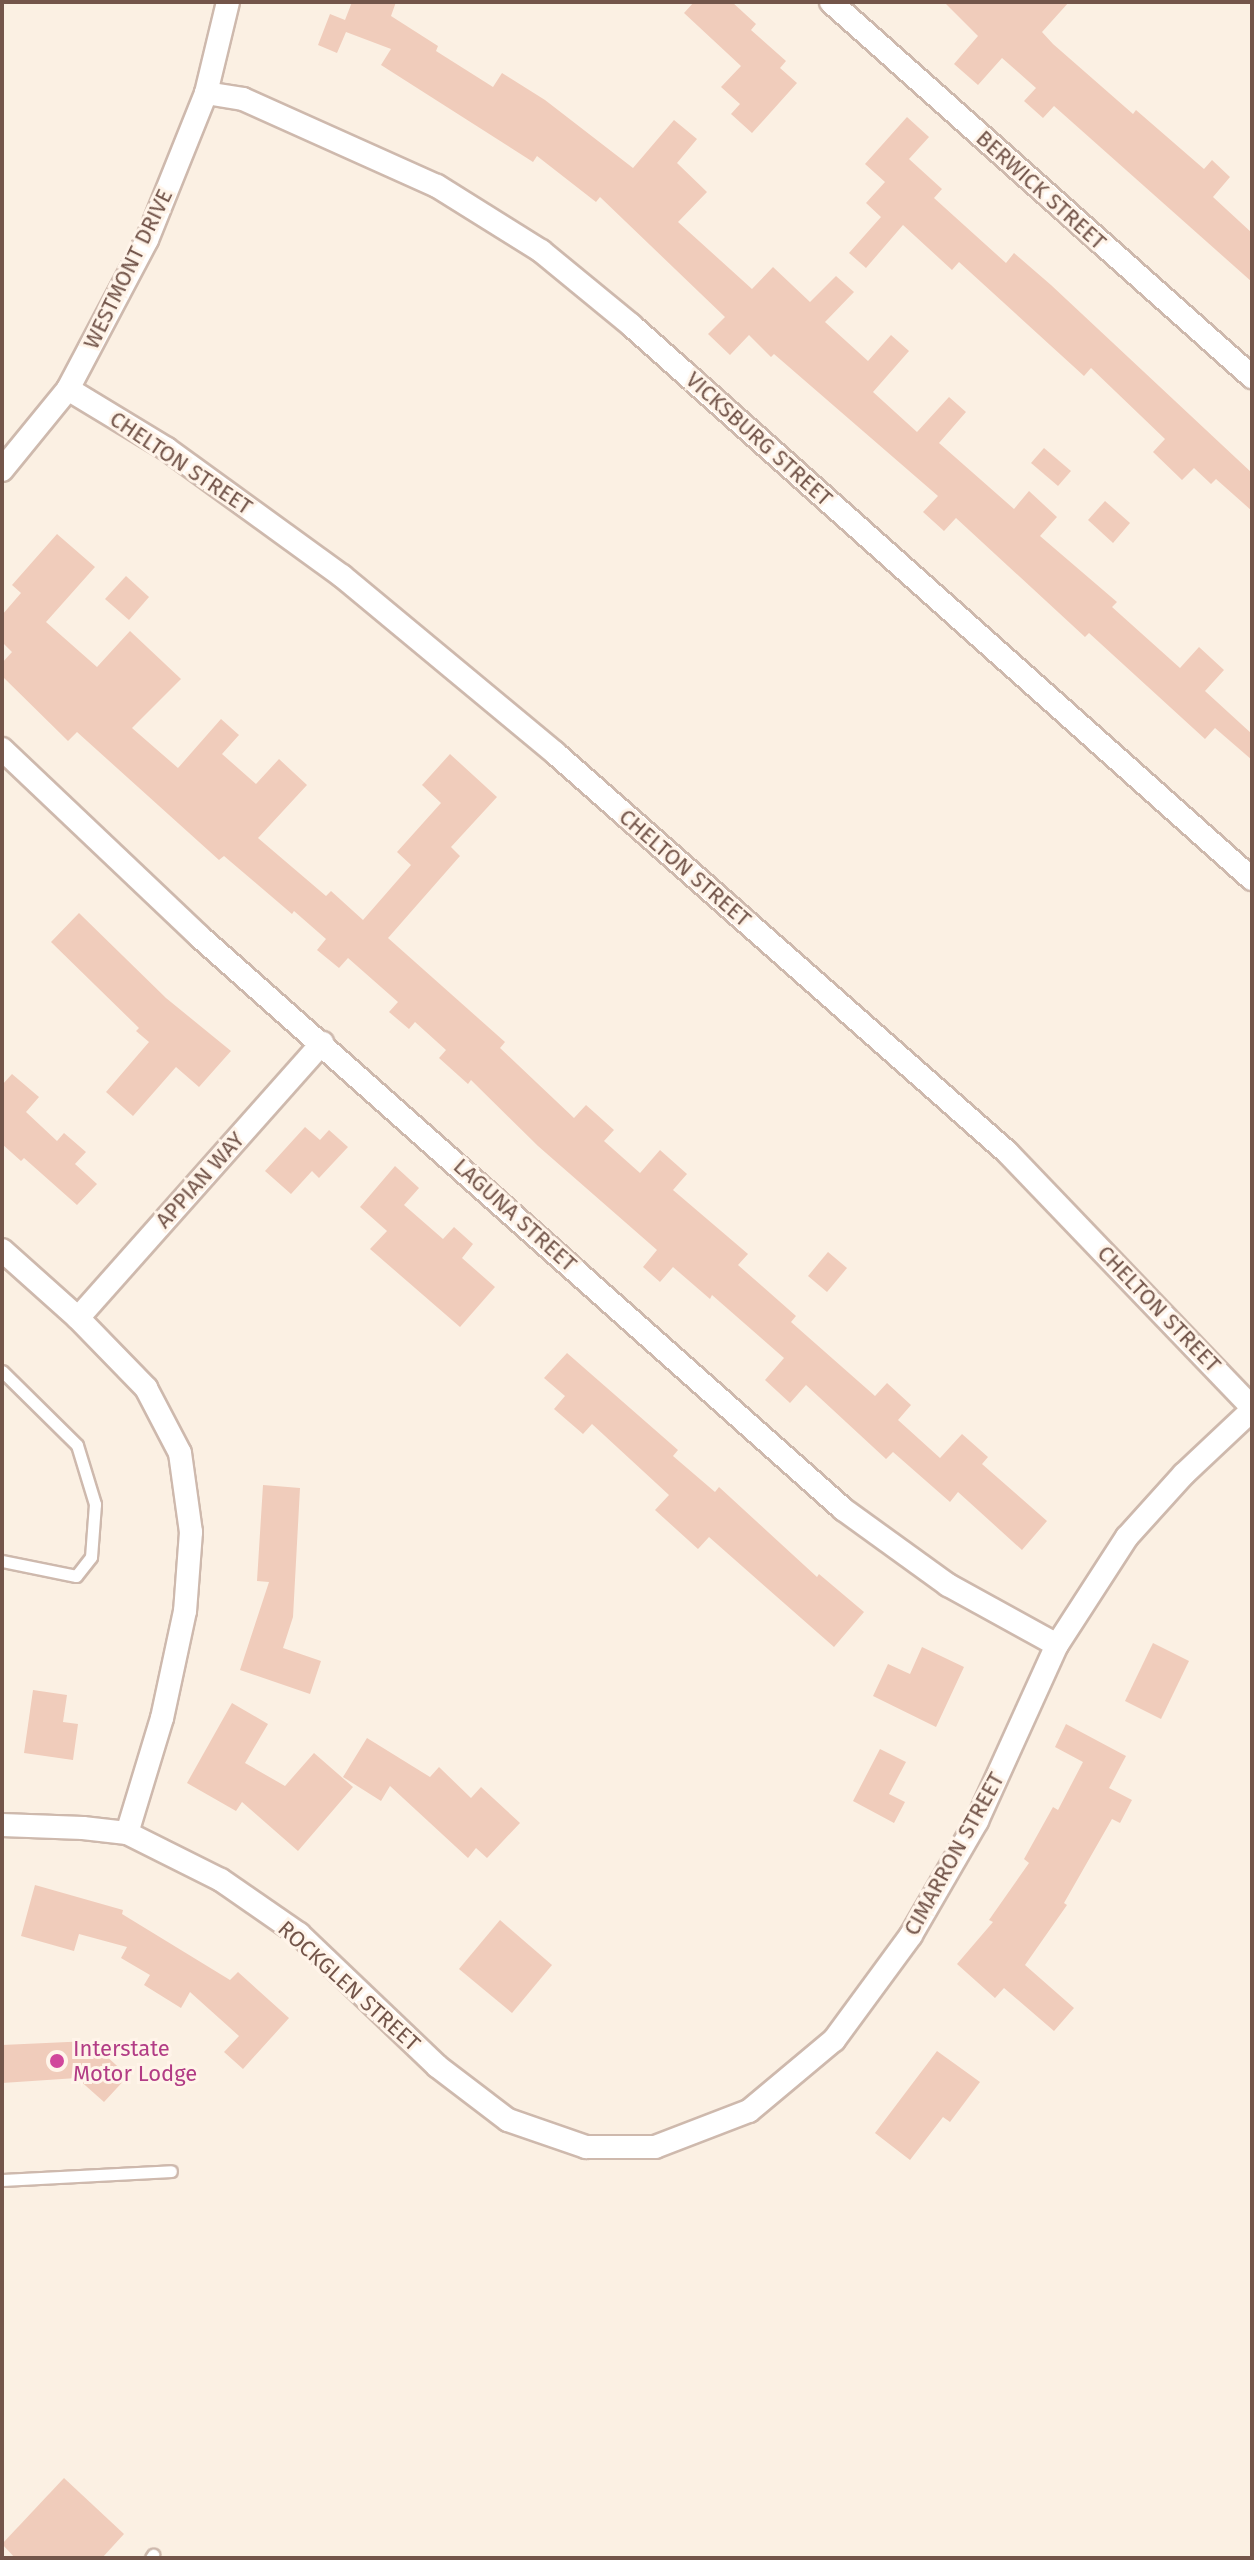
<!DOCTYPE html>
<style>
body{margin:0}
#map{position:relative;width:1254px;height:2560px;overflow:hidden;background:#fbf0e3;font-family:"Fira Sans",sans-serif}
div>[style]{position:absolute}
.building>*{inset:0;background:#f0ccbb}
.roads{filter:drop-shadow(2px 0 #ceb9ad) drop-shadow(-2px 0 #ceb9ad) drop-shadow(0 2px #ceb9ad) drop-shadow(0 -2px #ceb9ad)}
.lane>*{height:11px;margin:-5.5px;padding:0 5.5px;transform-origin:5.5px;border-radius:5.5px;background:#fff}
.street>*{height:22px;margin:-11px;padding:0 11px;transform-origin:11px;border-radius:11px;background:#fff}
.dots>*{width:22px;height:22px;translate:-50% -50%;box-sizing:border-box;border:4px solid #fff4e9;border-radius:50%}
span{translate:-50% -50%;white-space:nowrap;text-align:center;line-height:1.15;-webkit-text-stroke:6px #fff4e9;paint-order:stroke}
.street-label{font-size:22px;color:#73554a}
.hotel-label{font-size:22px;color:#b23c85}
.left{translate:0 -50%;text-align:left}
.frame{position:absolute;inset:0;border:4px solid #73554a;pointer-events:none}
</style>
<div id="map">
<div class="building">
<div style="clip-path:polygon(352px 2px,396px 2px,391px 16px,438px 46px,436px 51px,493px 87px,502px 73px,545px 100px,633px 168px,674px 120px,697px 139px,677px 163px,707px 192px,678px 222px,752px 289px,773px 267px,810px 302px,836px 276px,854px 292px,825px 322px,868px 361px,891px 335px,909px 351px,873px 392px,917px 432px,949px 397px,966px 412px,939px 443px,1014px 509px,1029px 491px,1057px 517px,1040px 536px,1117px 602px,1112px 607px,1180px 668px,1199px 647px,1224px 670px,1205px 691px,1252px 734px,1252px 760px,1215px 728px,1205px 739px,1089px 633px,1085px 637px,956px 518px,944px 531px,923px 512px,938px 496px,774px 354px,771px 357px,749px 335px,730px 355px,708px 334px,725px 317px,600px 197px,596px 202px,537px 156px,533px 162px,381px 65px,391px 49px,346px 32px,337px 53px,318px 45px,330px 14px,345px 20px)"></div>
<div style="clip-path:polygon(694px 2px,732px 2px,756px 24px,751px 30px,786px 61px,780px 68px,797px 83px,752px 133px,731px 114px,740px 104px,721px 87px,741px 66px,684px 13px)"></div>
<div style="clip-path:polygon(944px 2px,1069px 2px,1042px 32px,1053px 44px,1133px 114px,1136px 110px,1204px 169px,1212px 160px,1230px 177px,1213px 197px,1252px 233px,1252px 282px,1054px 106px,1043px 118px,1024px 101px,1036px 88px,1002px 58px,978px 85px,954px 64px,978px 36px)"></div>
<div style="clip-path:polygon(907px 117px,929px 137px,909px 159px,942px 189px,934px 198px,1006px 263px,1014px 253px,1051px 285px,1252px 473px,1252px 511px,1216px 479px,1211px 484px,1194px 468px,1182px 480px,1153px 452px,1165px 439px,1091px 368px,1084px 376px,959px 262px,952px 270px,903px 225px,866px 268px,849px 253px,881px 217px,866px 203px,885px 182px,865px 164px)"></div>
<div style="clip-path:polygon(1044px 448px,1071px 471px,1058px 486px,1031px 463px)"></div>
<div style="clip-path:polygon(1105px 501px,1130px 523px,1113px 543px,1088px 520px)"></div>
<div style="clip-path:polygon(57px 534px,95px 567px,46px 622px,97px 667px,130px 631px,181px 679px,132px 728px,178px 768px,221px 719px,239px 735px,222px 754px,256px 784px,279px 759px,307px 785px,258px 838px,326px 896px,331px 891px,363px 920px,411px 865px,397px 852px,441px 803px,422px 785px,450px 754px,497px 797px,451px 847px,460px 856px,388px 938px,505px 1042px,500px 1048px,574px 1118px,586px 1105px,614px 1130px,604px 1141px,640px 1173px,660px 1150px,687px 1174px,673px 1190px,748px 1254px,738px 1265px,796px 1316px,791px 1322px,875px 1396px,887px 1383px,911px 1405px,898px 1420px,940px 1458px,962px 1434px,988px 1457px,982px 1464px,1047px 1521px,1022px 1550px,958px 1492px,950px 1502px,893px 1452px,886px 1459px,806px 1385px,790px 1403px,765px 1380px,784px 1358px,712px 1295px,710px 1299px,673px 1267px,660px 1282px,643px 1267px,657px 1250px,538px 1146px,471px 1080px,468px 1084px,439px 1058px,446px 1050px,415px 1022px,409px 1029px,389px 1012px,398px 1002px,348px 958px,339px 968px,317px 950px,326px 939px,294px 911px,292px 914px,224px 856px,219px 860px,77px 732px,68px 741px,2px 676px,2px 663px,12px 652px,2px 642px,2px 615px,21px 593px,12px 585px)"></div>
<div style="clip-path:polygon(126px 576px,149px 597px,129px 620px,105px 599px)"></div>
<div style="clip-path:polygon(79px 913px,166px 998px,231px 1051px,199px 1087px,176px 1067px,133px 1116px,106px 1092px,149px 1042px,136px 1031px,139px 1028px,51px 942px)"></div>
<div style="clip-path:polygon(12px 1074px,39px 1097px,26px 1112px,57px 1141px,64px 1133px,86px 1152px,75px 1164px,97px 1184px,77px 1205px,24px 1158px,21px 1161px,2px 1144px,2px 1085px)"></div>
<div style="clip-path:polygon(305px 1127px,320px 1140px,329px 1130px,348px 1147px,319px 1178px,312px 1171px,291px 1194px,265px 1171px)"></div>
<div style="clip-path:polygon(395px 1166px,419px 1188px,404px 1205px,443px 1239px,454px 1227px,473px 1244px,462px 1258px,495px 1287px,460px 1327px,370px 1249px,387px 1231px,360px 1207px)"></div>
<div style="clip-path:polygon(828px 1252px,847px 1268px,827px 1292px,808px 1276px)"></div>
<div style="clip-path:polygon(567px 1353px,678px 1450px,673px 1456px,715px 1492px,719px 1487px,817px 1577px,819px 1574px,864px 1612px,834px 1647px,709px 1537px,698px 1549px,655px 1510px,669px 1495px,592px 1424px,583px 1434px,554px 1409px,565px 1396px,544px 1378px)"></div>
<div style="clip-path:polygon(263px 1485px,300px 1488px,293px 1617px,283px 1648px,321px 1661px,310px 1694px,240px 1670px,269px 1582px,257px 1581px)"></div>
<div style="clip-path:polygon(1153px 1643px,1189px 1661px,1161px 1719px,1125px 1701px)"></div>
<div style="clip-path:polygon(922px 1647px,964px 1667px,936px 1727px,873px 1696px,888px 1664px,910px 1674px)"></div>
<div style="clip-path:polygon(33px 1690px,67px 1695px,63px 1722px,78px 1724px,73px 1760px,24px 1753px)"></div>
<div style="clip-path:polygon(232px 1703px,268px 1724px,245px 1763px,285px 1786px,314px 1753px,353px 1787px,298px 1851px,242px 1802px,236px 1811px,187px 1783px)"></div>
<div style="clip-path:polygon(1066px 1724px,1126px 1756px,1109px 1788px,1132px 1800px,1120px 1823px,1112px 1819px,1064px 1903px,1067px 1905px,1025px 1965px,1074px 2008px,1054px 2031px,1004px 1988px,995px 1998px,957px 1964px,993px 1922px,989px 1920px,1029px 1863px,1024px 1859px,1053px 1807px,1058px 1810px,1083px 1762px,1055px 1747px)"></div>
<div style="clip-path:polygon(367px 1738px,430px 1777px,439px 1767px,471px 1798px,481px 1787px,520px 1823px,487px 1858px,476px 1848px,468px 1858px,390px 1786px,381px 1801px,343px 1777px)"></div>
<div style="clip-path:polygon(880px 1749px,906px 1762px,889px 1794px,905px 1802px,894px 1823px,853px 1801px)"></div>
<div style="clip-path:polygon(35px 1885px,123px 1910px,122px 1914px,230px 1980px,238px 1972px,289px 2018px,243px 2069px,224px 2052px,239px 2036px,190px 1992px,181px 2008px,144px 1985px,150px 1975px,121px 1958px,127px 1947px,79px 1934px,74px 1951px,21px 1936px)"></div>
<div style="clip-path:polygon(500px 1920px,552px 1965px,512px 2013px,459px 1969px)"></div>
<div style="clip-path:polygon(90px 2041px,128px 2076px,104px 2102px,77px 2078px,2px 2083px,2px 2045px)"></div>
<div style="clip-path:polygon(937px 2051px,980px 2082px,950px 2122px,943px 2117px,910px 2160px,875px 2133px)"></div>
<div style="clip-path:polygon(64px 2478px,124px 2534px,102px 2558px,15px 2558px,2px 2544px)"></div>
</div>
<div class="roads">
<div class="lane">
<div style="left:2px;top:1371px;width:105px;rotate:44.6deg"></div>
<div style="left:77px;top:1445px;width:62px;rotate:73deg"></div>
<div style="left:95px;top:1504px;width:53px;rotate:94.3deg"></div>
<div style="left:91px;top:1557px;width:24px;rotate:128deg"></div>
<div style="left:76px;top:1576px;width:76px;rotate:-168.5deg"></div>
<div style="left:2px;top:2180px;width:169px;rotate:-3deg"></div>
<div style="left:151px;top:2558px;width:4px;rotate:-56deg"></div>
</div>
<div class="street">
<div style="left:831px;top:2px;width:564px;rotate:41.69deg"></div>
<div style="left:206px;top:93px;width:37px;rotate:9deg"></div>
<div style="left:243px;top:99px;width:213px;rotate:24.2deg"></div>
<div style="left:437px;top:186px;width:123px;rotate:32deg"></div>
<div style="left:541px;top:251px;width:117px;rotate:39.4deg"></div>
<div style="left:631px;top:325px;width:832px;rotate:41.74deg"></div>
<div style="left:68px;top:389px;width:116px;rotate:31.2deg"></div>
<div style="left:167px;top:449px;width:216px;rotate:36deg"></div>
<div style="left:342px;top:576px;width:277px;rotate:39.7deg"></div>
<div style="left:555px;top:753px;width:604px;rotate:41.44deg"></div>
<div style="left:1008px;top:1153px;width:352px;rotate:46.2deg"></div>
<div style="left:2px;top:470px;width:104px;rotate:-50.8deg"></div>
<div style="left:68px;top:389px;width:169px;rotate:-62.1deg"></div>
<div style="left:147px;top:240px;width:158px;rotate:-68.1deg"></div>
<div style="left:206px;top:93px;width:94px;rotate:-76.4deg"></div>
<div style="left:2px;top:749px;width:272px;rotate:43.5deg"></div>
<div style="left:199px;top:936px;width:862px;rotate:41.66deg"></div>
<div style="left:843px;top:1509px;width:130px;rotate:35.9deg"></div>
<div style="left:948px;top:1585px;width:124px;rotate:28.8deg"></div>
<div style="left:2px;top:1250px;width:102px;rotate:41.8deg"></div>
<div style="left:78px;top:1318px;width:98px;rotate:45.8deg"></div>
<div style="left:146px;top:1388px;width:73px;rotate:62.4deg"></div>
<div style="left:180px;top:1453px;width:80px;rotate:82.1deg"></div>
<div style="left:191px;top:1532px;width:79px;rotate:94.3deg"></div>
<div style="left:185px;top:1611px;width:109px;rotate:102.1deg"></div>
<div style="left:162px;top:1718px;width:120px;rotate:106.9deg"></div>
<div style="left:78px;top:1318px;width:368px;rotate:-48.4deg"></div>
<div style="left:2px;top:1825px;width:81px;rotate:2.1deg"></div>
<div style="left:83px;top:1828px;width:44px;rotate:6.5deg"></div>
<div style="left:127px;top:1833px;width:105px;rotate:26.6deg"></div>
<div style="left:221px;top:1880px;width:95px;rotate:34.7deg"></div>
<div style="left:299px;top:1934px;width:191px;rotate:43.7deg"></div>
<div style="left:437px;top:2066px;width:89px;rotate:37.3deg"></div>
<div style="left:508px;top:2120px;width:83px;rotate:19.1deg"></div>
<div style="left:586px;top:2147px;width:69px"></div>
<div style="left:655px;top:2147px;width:101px;rotate:-21deg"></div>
<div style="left:749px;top:2111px;width:111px;rotate:-39.9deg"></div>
<div style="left:834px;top:2040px;width:130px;rotate:-53.7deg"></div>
<div style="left:911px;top:1935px;width:132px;rotate:-59.9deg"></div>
<div style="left:977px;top:1821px;width:193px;rotate:-65.6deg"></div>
<div style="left:1057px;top:1645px;width:129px;rotate:-57.1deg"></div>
<div style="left:1127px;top:1537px;width:85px;rotate:-47.9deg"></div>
<div style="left:1184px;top:1474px;width:93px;rotate:-43.3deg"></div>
</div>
</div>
<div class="dots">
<div style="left:57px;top:2061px;background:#d1479c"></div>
</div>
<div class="street-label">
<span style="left:1041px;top:190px;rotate:42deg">BERWICK STREET</span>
<span style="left:128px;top:269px;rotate:-64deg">WESTMONT DRIVE</span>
<span style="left:759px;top:439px;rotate:42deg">VICKSBURG STREET</span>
<span style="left:181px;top:463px;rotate:34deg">CHELTON STREET</span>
<span style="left:685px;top:868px;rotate:41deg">CHELTON STREET</span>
<span style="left:200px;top:1180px;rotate:-48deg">APPIAN WAY</span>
<span style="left:515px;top:1215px;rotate:42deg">LAGUNA STREET</span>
<span style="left:1159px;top:1309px;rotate:46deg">CHELTON STREET</span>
<span style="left:954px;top:1854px;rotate:-61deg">CIMARRON STREET</span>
<span style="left:349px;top:1986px;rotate:42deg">ROCKGLEN STREET</span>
</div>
<div class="hotel-label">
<span class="left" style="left:73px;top:2061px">Interstate<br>Motor Lodge</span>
</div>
<div class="frame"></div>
</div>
